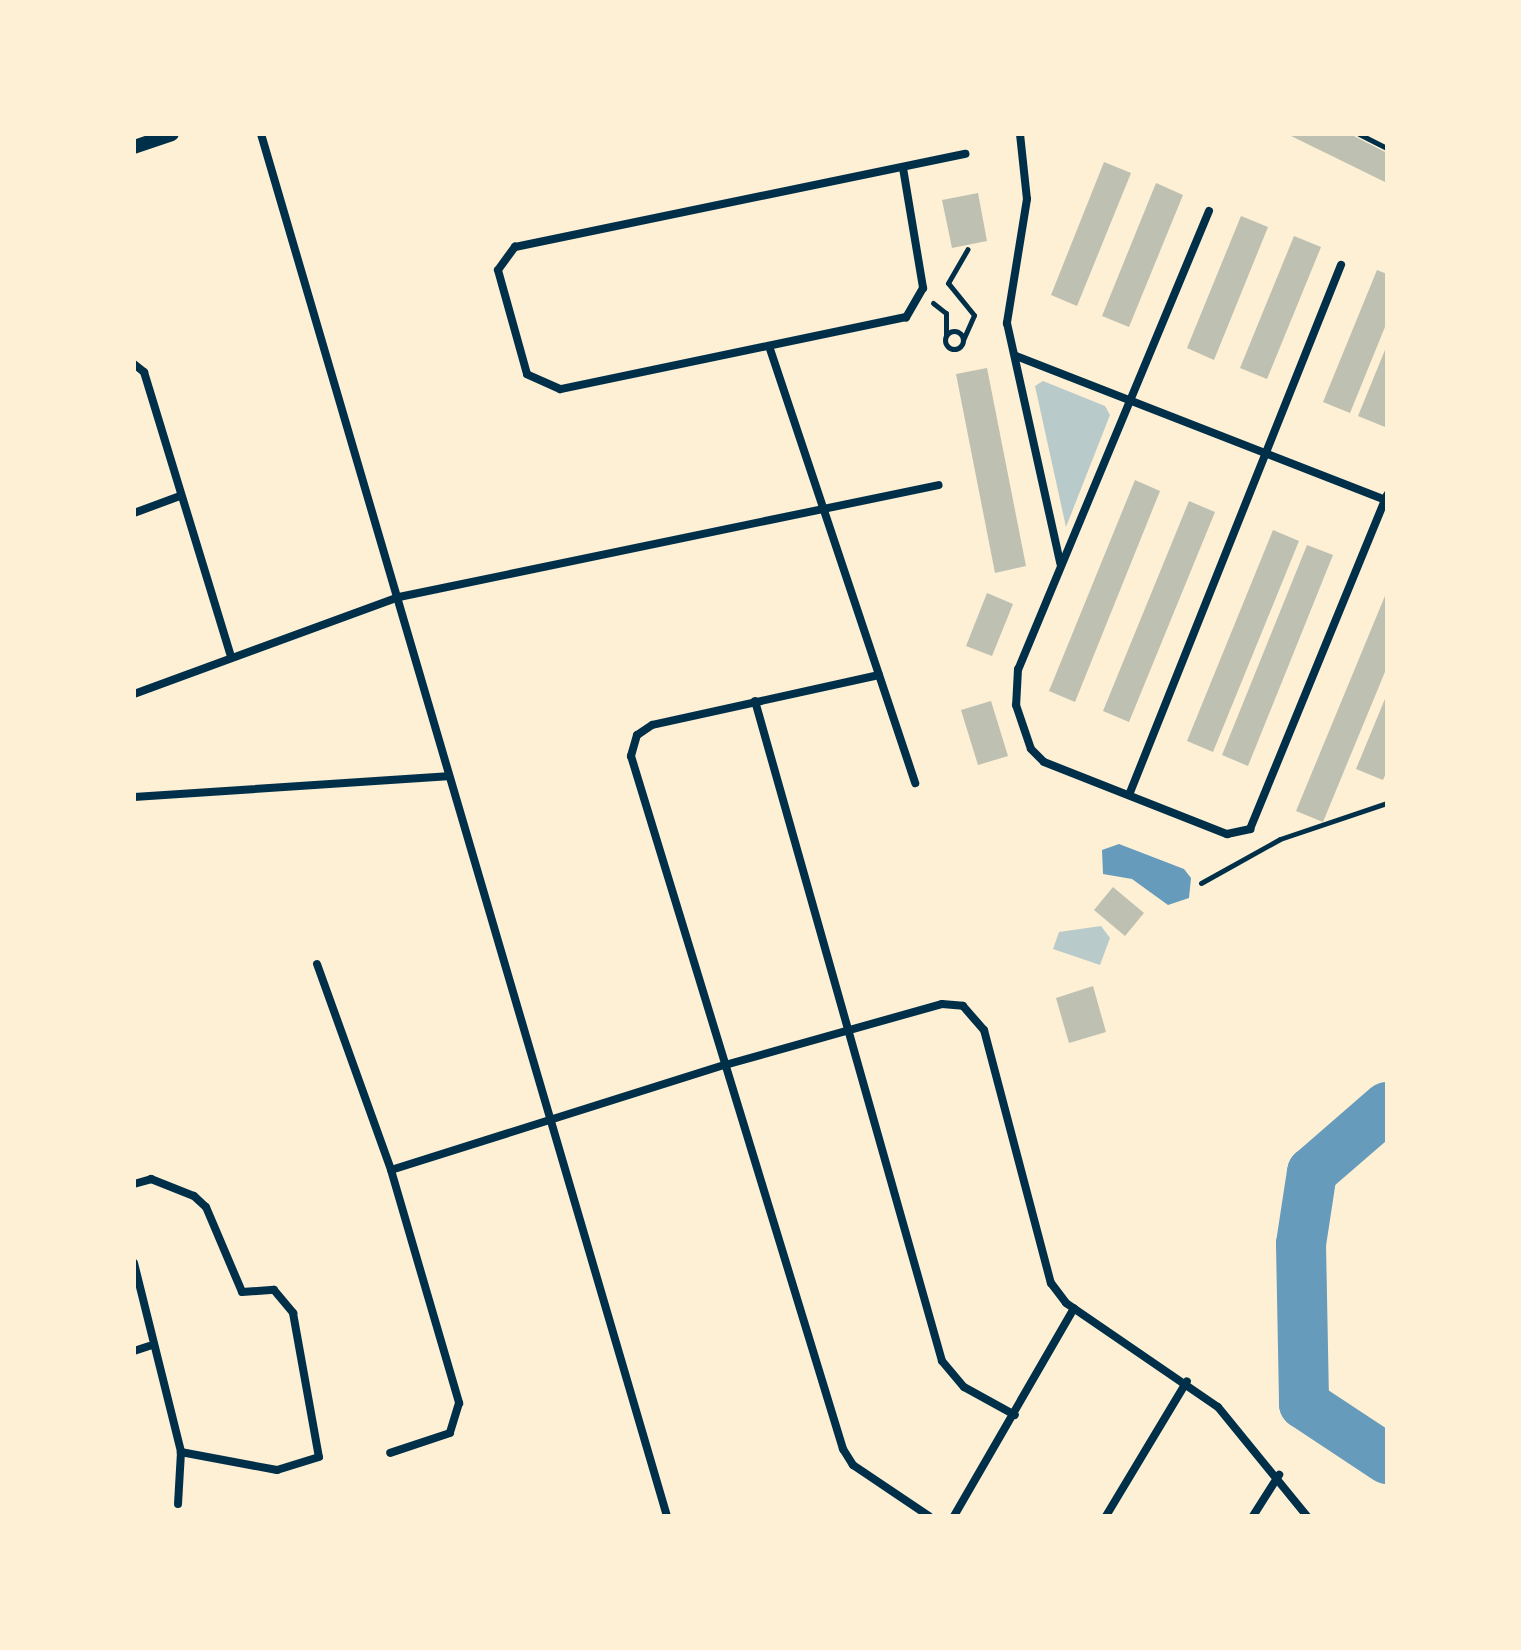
<!DOCTYPE html>
<style>
body{margin:0}
#map{position:relative;width:1521px;height:1650px;overflow:hidden;background:#fdf0d5;font-family:Roboto,sans-serif}
div>[style]{position:absolute}
.green>*{inset:0;background:#b9caca}
.water>*{inset:0;background:#669bbc}
.river>*{height:50px;margin:-25px;padding:0 25px;transform-origin:25px;border-radius:25px;background:#669bbc}
.building>*{inset:0;background:#bec0b2}
.path>*{height:5px;margin:-2.5px;padding:0 2.5px;transform-origin:2.5px;border-radius:2.5px;background:#003049}
.path>.ring{margin:-2.5px;padding:0;box-sizing:content-box;background:none;border:5px solid #003049;border-radius:50%}
.minor>*{height:8px;margin:-4px;padding:0 4px;transform-origin:4px;border-radius:4px;background:#003049}
.tertiary>*{height:14px;margin:-7px;padding:0 7px;transform-origin:7px;border-radius:7px;background:#003049}
span{translate:-50% -50%;white-space:nowrap;text-align:center;line-height:1.15;-webkit-text-stroke:7px #fdf0d5;paint-order:stroke}
.frame{position:absolute;inset:0;border:136px solid #fdf0d5;pointer-events:none}
</style>
<div id="map">
<div class="green">
<div style="clip-path:polygon(1043px 381px,1105px 406px,1110px 415px,1066px 527px,1035px 386px)"></div>
<div style="clip-path:polygon(1101px 926px,1110px 938px,1100px 965px,1053px 949px,1059px 932px)"></div>
</div>
<div class="water">
<div style="clip-path:polygon(1119px 844px,1184px 869px,1191px 878px,1189px 898px,1168px 905px,1132px 879px,1103px 874px,1102px 850px)"></div>
</div>
<div class="river">
<div style="left:1387px;top:1107px;width:99px;rotate:139.1deg"></div>
<div style="left:1312px;top:1172px;width:73px;rotate:98.7deg"></div>
<div style="left:1301px;top:1244px;width:160px;rotate:88.9deg"></div>
<div style="left:1304px;top:1404px;width:100px;rotate:33.5deg"></div>
</div>
<div class="building">
<div style="clip-path:polygon(1287px 134px,1350px 134px,1387px 153px,1387px 183px)"></div>
<div style="clip-path:polygon(1104px 162px,1131px 173px,1077px 306px,1051px 295px)"></div>
<div style="clip-path:polygon(1156px 183px,1183px 195px,1129px 327px,1102px 316px)"></div>
<div style="clip-path:polygon(978px 193px,987px 241px,952px 248px,942px 200px)"></div>
<div style="clip-path:polygon(1241px 216px,1268px 227px,1214px 360px,1187px 348px)"></div>
<div style="clip-path:polygon(1294px 236px,1321px 247px,1267px 379px,1240px 368px)"></div>
<div style="clip-path:polygon(1377px 270px,1387px 274px,1387px 322px,1350px 413px,1323px 402px)"></div>
<div style="clip-path:polygon(1387px 345px,1387px 422px,1385px 427px,1358px 416px)"></div>
<div style="clip-path:polygon(987px 368px,1026px 566px,995px 573px,956px 374px)"></div>
<div style="clip-path:polygon(1135px 480px,1160px 491px,1075px 702px,1049px 691px)"></div>
<div style="clip-path:polygon(1189px 501px,1215px 512px,1129px 722px,1103px 711px)"></div>
<div style="clip-path:polygon(1273px 530px,1299px 541px,1213px 752px,1187px 741px)"></div>
<div style="clip-path:polygon(1307px 545px,1333px 555px,1248px 766px,1222px 755px)"></div>
<div style="clip-path:polygon(1387px 591px,1387px 667px,1323px 822px,1296px 811px)"></div>
<div style="clip-path:polygon(987px 593px,1013px 604px,992px 656px,966px 646px)"></div>
<div style="clip-path:polygon(1387px 694px,1387px 771px,1383px 780px,1356px 769px)"></div>
<div style="clip-path:polygon(991px 701px,1008px 756px,978px 765px,961px 710px)"></div>
<div style="clip-path:polygon(1113px 887px,1144px 913px,1125px 936px,1094px 910px)"></div>
<div style="clip-path:polygon(1093px 986px,1106px 1032px,1069px 1043px,1056px 998px)"></div>
</div>
<div class="path">
<div style="left:1359px;top:134px;width:31px;rotate:27deg"></div>
<div style="left:933px;top:303px;width:16px;rotate:38deg"></div>
<div style="left:946px;top:313px;width:22px;rotate:90deg"></div>
<div class="ring" style="left:945px;top:331px;width:13px;height:13px"></div>
<div style="left:963px;top:340px;width:27px;rotate:-66deg"></div>
<div style="left:974px;top:315px;width:41px;rotate:-129.1deg"></div>
<div style="left:948px;top:283px;width:39px;rotate:-60deg"></div>
<div style="left:1201px;top:883px;width:90px;rotate:-29.1deg"></div>
<div style="left:1280px;top:839px;width:113px;rotate:-18.6deg"></div>
</div>
<div class="minor">
<div style="left:261px;top:134px;width:1440px;rotate:73.63deg"></div>
<div style="left:1020px;top:134px;width:65px;rotate:83.9deg"></div>
<div style="left:1027px;top:199px;width:126px;rotate:99.2deg"></div>
<div style="left:1007px;top:323px;width:246px;rotate:77.5deg"></div>
<div style="left:903px;top:168px;width:122px;rotate:80.5deg"></div>
<div style="left:923px;top:288px;width:34px;rotate:120deg"></div>
<div style="left:906px;top:317px;width:353px;rotate:168.2deg"></div>
<div style="left:560px;top:389px;width:36px;rotate:-156deg"></div>
<div style="left:527px;top:374px;width:108px;rotate:-105.6deg"></div>
<div style="left:498px;top:270px;width:29px;rotate:-54deg"></div>
<div style="left:515px;top:247px;width:460px;rotate:-11.7deg"></div>
<div style="left:1209px;top:211px;width:496px;rotate:112.6deg"></div>
<div style="left:1018px;top:669px;width:36px;rotate:93deg"></div>
<div style="left:1016px;top:705px;width:46px;rotate:71.2deg"></div>
<div style="left:1031px;top:749px;width:18px;rotate:45deg"></div>
<div style="left:1044px;top:762px;width:197px;rotate:21.5deg"></div>
<div style="left:1227px;top:834px;width:24px;rotate:-12deg"></div>
<div style="left:1250px;top:829px;width:361px;rotate:-67.7deg"></div>
<div style="left:769px;top:346px;width:461px;rotate:71.5deg"></div>
<div style="left:1016px;top:356px;width:398px;rotate:21.3deg"></div>
<div style="left:134px;top:364px;width:13px;rotate:39deg"></div>
<div style="left:144px;top:372px;width:298px;rotate:73deg"></div>
<div style="left:134px;top:513px;width:49px;rotate:-20.3deg"></div>
<div style="left:879px;top:675px;width:232px;rotate:167.6deg"></div>
<div style="left:652px;top:725px;width:18px;rotate:146deg"></div>
<div style="left:637px;top:735px;width:22px;rotate:106deg"></div>
<div style="left:631px;top:756px;width:725px;rotate:72.99deg"></div>
<div style="left:843px;top:1449px;width:19px;rotate:58deg"></div>
<div style="left:853px;top:1465px;width:92px;rotate:33.9deg"></div>
<div style="left:134px;top:694px;width:282px;rotate:-20.1deg"></div>
<div style="left:399px;top:597px;width:551px;rotate:-11.72deg"></div>
<div style="left:755px;top:701px;width:686px;rotate:74.18deg"></div>
<div style="left:942px;top:1361px;width:34px;rotate:50deg"></div>
<div style="left:964px;top:1387px;width:58px;rotate:28.8deg"></div>
<div style="left:1129px;top:795px;width:571px;rotate:-68.2deg"></div>
<div style="left:134px;top:797px;width:314px;rotate:-3.8deg"></div>
<div style="left:317px;top:964px;width:219px;rotate:70.2deg"></div>
<div style="left:391px;top:1170px;width:243px;rotate:73.7deg"></div>
<div style="left:459px;top:1403px;width:31px;rotate:107deg"></div>
<div style="left:450px;top:1433px;width:63px;rotate:161.6deg"></div>
<div style="left:391px;top:1170px;width:350px;rotate:-17.5deg"></div>
<div style="left:725px;top:1065px;width:225px;rotate:-15.7deg"></div>
<div style="left:942px;top:1004px;width:21px;rotate:5deg"></div>
<div style="left:963px;top:1006px;width:32px;rotate:49deg"></div>
<div style="left:984px;top:1030px;width:262px;rotate:75.2deg"></div>
<div style="left:1051px;top:1283px;width:25px;rotate:53deg"></div>
<div style="left:1066px;top:1303px;width:184px;rotate:34.4deg"></div>
<div style="left:1218px;top:1407px;width:141px;rotate:50.8deg"></div>
<div style="left:134px;top:1184px;width:18px;rotate:-16deg"></div>
<div style="left:151px;top:1179px;width:46px;rotate:21.6deg"></div>
<div style="left:194px;top:1196px;width:16px;rotate:43deg"></div>
<div style="left:206px;top:1207px;width:92px;rotate:67deg"></div>
<div style="left:242px;top:1292px;width:32px;rotate:-4deg"></div>
<div style="left:274px;top:1290px;width:30px;rotate:50deg"></div>
<div style="left:293px;top:1313px;width:146px;rotate:79.8deg"></div>
<div style="left:319px;top:1457px;width:44px;rotate:162.8deg"></div>
<div style="left:277px;top:1470px;width:98px;rotate:-169.4deg"></div>
<div style="left:134px;top:1263px;width:195px;rotate:76deg"></div>
<div style="left:181px;top:1452px;width:52px;rotate:93.3deg"></div>
<div style="left:134px;top:1351px;width:16px;rotate:-18deg"></div>
<div style="left:954px;top:1516px;width:240px;rotate:-60deg"></div>
<div style="left:1106px;top:1516px;width:157px;rotate:-59deg"></div>
<div style="left:1253px;top:1516px;width:49px;rotate:-57.6deg"></div>
</div>
<div class="tertiary">
<div style="left:134px;top:147px;width:40px;rotate:-18.9deg"></div>
</div>
<div class="frame"></div>
</div>
